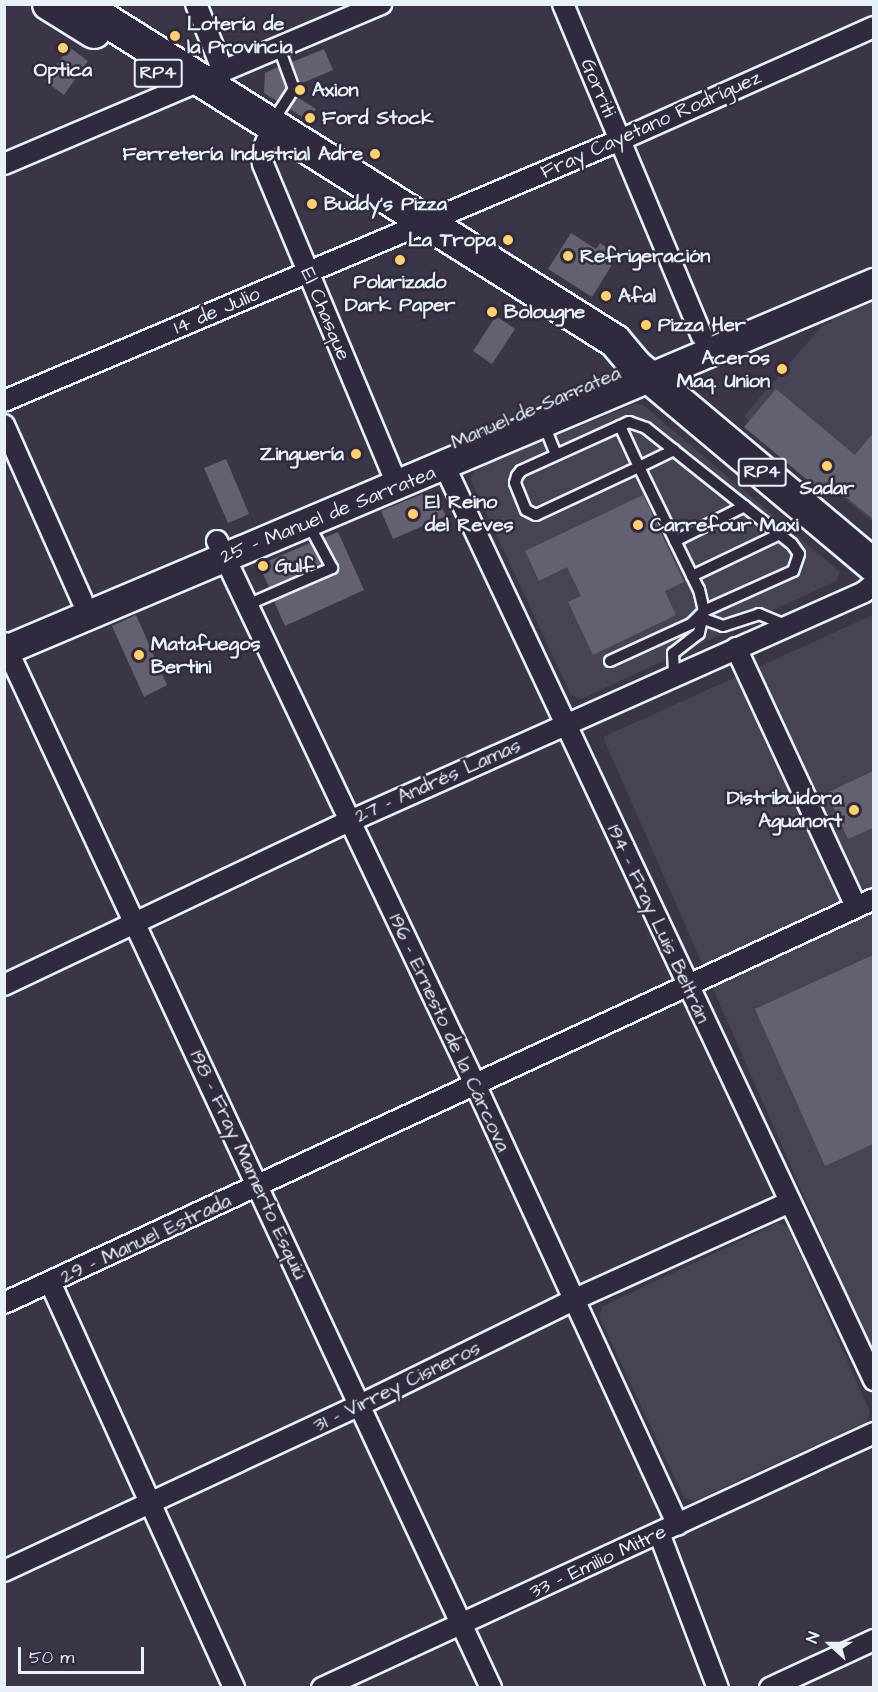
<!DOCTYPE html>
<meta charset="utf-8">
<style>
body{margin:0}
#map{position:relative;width:878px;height:1692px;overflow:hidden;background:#3a3648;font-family:"Architects Daughter",sans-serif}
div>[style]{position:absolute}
.built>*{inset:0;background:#464354}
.building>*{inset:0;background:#636171}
.roads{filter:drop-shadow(2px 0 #e8f1f8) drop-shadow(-2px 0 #e8f1f8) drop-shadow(0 2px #e8f1f8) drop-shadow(0 -2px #e8f1f8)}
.service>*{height:10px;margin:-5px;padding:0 5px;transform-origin:5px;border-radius:5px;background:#2f2a3d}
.minor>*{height:20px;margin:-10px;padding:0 10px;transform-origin:10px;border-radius:10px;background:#2f2a3d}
.secondary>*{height:28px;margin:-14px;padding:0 14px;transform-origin:14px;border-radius:14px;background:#2f2a3d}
.primary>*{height:32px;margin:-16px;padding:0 16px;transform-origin:16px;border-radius:16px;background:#2f2a3d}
.dots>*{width:16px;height:16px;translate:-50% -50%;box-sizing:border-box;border:3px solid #2f2a3d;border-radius:50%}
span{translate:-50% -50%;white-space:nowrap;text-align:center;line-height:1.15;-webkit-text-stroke:5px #2f2a3d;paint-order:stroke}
.shield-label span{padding:2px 4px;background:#2f2a3d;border:2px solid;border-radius:4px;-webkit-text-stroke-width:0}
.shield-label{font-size:18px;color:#e8f1f8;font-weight:700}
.poi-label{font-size:20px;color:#e8f1f8;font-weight:700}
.left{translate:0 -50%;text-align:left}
.right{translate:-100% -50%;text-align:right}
.street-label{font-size:20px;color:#e8f1f8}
.frame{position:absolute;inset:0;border:6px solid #e8f1f8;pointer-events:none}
.north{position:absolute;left:800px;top:1614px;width:60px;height:60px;-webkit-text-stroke:4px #2f2a3d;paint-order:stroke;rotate:291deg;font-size:16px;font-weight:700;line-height:24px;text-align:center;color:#e8f1f8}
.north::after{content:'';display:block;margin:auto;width:21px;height:27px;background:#e8f1f8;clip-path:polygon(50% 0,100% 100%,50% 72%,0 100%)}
.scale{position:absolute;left:18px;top:1647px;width:126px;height:27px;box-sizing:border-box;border:3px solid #e8f1f8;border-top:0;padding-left:8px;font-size:18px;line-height:21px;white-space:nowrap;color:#e8f1f8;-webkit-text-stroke:4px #2f2a3d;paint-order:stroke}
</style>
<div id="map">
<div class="built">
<div style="clip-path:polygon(873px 299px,873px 522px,744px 416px,822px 326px,832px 322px,830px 317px)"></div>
<div style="clip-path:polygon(635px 404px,643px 405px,840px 572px,836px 581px,581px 699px,571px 695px,470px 478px,475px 469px)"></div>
<div style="clip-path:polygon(873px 615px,873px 1354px,603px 737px)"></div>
<div style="clip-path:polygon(778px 1223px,788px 1227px,870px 1412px,866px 1422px,694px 1501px,684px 1498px,599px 1316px,603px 1306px)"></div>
</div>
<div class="building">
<div style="clip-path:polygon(69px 47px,88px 61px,64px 95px,45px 81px)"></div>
<div style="clip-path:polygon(324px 49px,333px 70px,300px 84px,292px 62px)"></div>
<div style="clip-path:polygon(278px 67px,286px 88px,277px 101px,264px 93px,265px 73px)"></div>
<div style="clip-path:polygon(297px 97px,316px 109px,308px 121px,290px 109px)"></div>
<div style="clip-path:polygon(571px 233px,596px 249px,600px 243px,618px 255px,592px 297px,548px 269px)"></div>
<div style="clip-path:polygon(496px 316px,515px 329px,492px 364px,473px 351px)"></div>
<div style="clip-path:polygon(776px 389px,855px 455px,873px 433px,873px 519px,830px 484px,823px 493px,744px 427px)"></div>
<div style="clip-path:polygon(226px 459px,249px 514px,228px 523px,204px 468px)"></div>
<div style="clip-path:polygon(425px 493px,437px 497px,446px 516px,393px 539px,381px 511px)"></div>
<div style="clip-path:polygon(643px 495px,684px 582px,665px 591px,676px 615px,593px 655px,568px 602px,581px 596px,567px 567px,539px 581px,525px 551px)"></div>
<div style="clip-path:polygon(338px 532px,364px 590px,285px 626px,274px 601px,338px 573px,339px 564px,324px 538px)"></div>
<div style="clip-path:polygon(310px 543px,322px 564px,269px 587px,259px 565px)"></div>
<div style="clip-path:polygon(136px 615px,167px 685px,144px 697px,112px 626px)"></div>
<div style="clip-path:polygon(873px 771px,873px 828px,848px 839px,827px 793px)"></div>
<div style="clip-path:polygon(873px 955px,873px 1144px,825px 1166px,755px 1009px)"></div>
</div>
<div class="roads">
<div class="service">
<div style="left:273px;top:121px;width:38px;rotate:-57deg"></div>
<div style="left:294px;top:89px;width:44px;rotate:-110.1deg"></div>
<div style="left:544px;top:425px;width:31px;rotate:68deg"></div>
<div style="left:620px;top:426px;width:10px;rotate:-24deg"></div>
<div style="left:629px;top:422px;width:18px;rotate:19deg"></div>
<div style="left:646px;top:428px;width:186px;rotate:38.5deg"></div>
<div style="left:792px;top:544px;width:12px;rotate:55deg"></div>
<div style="left:799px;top:554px;width:18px;rotate:109deg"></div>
<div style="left:793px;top:571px;width:98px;rotate:155.8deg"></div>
<div style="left:704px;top:611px;width:23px;rotate:103deg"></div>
<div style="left:699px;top:633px;width:33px;rotate:142deg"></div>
<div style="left:673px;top:653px;width:21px;rotate:87deg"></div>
<div style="left:675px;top:541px;width:78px;rotate:-26.6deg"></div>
<div style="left:692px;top:576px;width:98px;rotate:-25.5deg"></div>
<div style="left:247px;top:605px;width:93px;rotate:-23.5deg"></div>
<div style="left:332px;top:568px;width:51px;rotate:-118.1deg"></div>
<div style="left:704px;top:619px;width:20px;rotate:20deg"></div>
<div style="left:723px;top:626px;width:38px;rotate:-18deg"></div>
<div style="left:759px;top:614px;width:30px;rotate:23deg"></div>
<div style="left:610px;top:661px;width:89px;rotate:-24.6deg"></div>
<div style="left:691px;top:624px;width:18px;rotate:-45deg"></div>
<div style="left:704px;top:611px;width:22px;rotate:-103deg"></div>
<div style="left:699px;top:590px;width:137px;rotate:-116deg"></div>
<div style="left:639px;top:467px;width:45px;rotate:-114.9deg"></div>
<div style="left:620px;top:426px;width:109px;rotate:155.6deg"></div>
<div style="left:521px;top:471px;width:6px;rotate:129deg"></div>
<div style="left:517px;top:476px;width:7px;rotate:106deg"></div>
<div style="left:515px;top:483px;width:29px;rotate:68deg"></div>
<div style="left:526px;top:510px;width:11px;rotate:27deg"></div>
<div style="left:536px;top:515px;width:114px;rotate:-25deg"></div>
<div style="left:639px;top:467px;width:39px;rotate:-26deg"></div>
</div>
<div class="minor">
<div style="left:196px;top:4px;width:72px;rotate:68.1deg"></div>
<div style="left:563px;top:4px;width:360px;rotate:67.3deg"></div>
<div style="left:267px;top:140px;width:14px;rotate:111deg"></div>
<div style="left:262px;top:153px;width:11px;rotate:85deg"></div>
<div style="left:263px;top:164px;width:349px;rotate:67.3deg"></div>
<div style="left:4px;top:164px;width:410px;rotate:-23deg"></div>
<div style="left:4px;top:401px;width:669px;rotate:-22.96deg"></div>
<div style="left:620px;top:140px;width:278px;rotate:-24deg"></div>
<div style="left:4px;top:425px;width:192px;rotate:66deg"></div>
<div style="left:445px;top:467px;width:1009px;rotate:64.83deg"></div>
<div style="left:217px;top:541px;width:601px;rotate:64.59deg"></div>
<div style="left:475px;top:1084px;width:485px;rotate:65.3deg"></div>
<div style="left:4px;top:643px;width:1153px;rotate:65.01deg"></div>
<div style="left:736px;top:648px;width:285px;rotate:65.1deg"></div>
<div style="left:4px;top:985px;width:381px;rotate:-25.4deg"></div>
<div style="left:348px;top:822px;width:565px;rotate:-24.02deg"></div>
<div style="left:864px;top:592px;width:13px;rotate:-39deg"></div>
<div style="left:50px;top:1282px;width:446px;rotate:65.6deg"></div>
<div style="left:4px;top:1303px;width:959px;rotate:-24.91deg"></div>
<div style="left:659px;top:1533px;width:166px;rotate:69.2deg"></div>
<div style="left:4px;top:1571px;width:393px;rotate:-25deg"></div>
<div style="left:360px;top:1405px;width:237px;rotate:-26.2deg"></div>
<div style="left:573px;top:1300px;width:238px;rotate:-24.3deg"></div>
<div style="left:322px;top:1688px;width:608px;rotate:-24.79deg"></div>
<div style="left:770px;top:1688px;width:115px;rotate:-24.8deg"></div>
</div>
<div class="secondary">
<div style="left:4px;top:651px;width:945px;rotate:-22.93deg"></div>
</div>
<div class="primary">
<div style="left:49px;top:4px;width:53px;rotate:31.9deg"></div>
<div style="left:80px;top:4px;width:632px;rotate:32.21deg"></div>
<div style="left:615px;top:341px;width:33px;rotate:50deg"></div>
<div style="left:636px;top:366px;width:311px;rotate:40deg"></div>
</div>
</div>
<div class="dots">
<div style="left:175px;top:36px;background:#ffd166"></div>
<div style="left:63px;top:48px;background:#ffd166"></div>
<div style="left:300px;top:90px;background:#ffd166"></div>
<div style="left:310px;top:118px;background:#ffd166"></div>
<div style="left:375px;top:154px;background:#ffd166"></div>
<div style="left:312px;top:204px;background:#ffd166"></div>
<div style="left:508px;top:240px;background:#ffd166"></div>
<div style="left:568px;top:256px;background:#ffd166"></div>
<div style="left:400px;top:260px;background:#ffd166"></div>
<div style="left:606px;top:296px;background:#ffd166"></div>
<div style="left:492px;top:312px;background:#ffd166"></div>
<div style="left:646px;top:325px;background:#ffd166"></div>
<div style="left:782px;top:369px;background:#ffd166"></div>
<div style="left:356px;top:454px;background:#ffd166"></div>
<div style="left:827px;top:466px;background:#ffd166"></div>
<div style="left:413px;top:514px;background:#ffd166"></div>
<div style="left:638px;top:525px;background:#ffd166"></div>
<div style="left:263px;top:566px;background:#ffd166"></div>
<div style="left:139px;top:655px;background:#ffd166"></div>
<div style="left:854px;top:810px;background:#ffd166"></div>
</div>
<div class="shield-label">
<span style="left:158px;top:73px">RP4</span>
<span style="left:762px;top:472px">RP4</span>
</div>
<div class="poi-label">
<span class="left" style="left:187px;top:36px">Lotería de<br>la Provincia</span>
<span style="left:63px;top:70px">Optica</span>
<span class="left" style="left:312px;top:90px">Axion</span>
<span class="left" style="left:322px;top:118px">Ford Stock</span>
<span class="right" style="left:363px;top:154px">Ferretería Industrial Adre</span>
<span class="left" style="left:324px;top:204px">Buddy's Pizza</span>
<span class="right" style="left:496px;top:240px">La Tropa</span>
<span class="left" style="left:580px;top:256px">Refrigeración</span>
<span style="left:400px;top:294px">Polarizado<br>Dark Paper</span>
<span class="left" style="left:618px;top:296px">Afal</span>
<span class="left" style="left:504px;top:312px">Bolougne</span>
<span class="left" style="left:658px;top:325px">Pizza Her</span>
<span class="right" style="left:770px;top:370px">Aceros<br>Maq. Union</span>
<span class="right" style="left:344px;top:454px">Zinguería</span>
<span style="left:827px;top:488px">Sadar</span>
<span class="left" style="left:425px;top:514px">El Reino<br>del Reves</span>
<span class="left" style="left:650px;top:525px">Carrefour Maxi</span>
<span class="left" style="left:275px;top:566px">Gulf</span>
<span class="left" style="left:151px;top:656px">Matafuegos<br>Bertini</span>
<span class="right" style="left:842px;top:810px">Distribuidora<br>Aguanort</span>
</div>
<div class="street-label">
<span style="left:598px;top:88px;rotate:67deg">Gorriti</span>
<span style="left:651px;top:125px;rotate:-24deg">Fray Cayetano Rodríguez</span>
<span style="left:217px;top:311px;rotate:-23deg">14 de Julio</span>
<span style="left:325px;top:314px;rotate:67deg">El Chasque</span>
<span style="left:536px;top:408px;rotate:-23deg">Manuel de Sarratea</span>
<span style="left:328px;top:515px;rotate:-22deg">25 - Manuel de Sarratea</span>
<span style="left:438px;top:781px;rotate:-24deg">27 - Andrés Lamas</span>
<span style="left:658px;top:924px;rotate:65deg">194 - Fray Luis Beltrán</span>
<span style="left:449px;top:1033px;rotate:65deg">196 - Ernesto de la Cárcova</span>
<span style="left:248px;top:1165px;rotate:65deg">198 - Fray Mamerto Esquiú</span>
<span style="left:146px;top:1239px;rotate:-25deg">29 - Manuel Estrada</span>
<span style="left:397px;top:1387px;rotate:-26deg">31 - Virrey Cisneros</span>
<span style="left:598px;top:1562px;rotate:-25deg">33 - Emilio Mitre</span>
</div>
<div class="frame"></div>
<div class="north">N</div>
<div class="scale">50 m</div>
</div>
